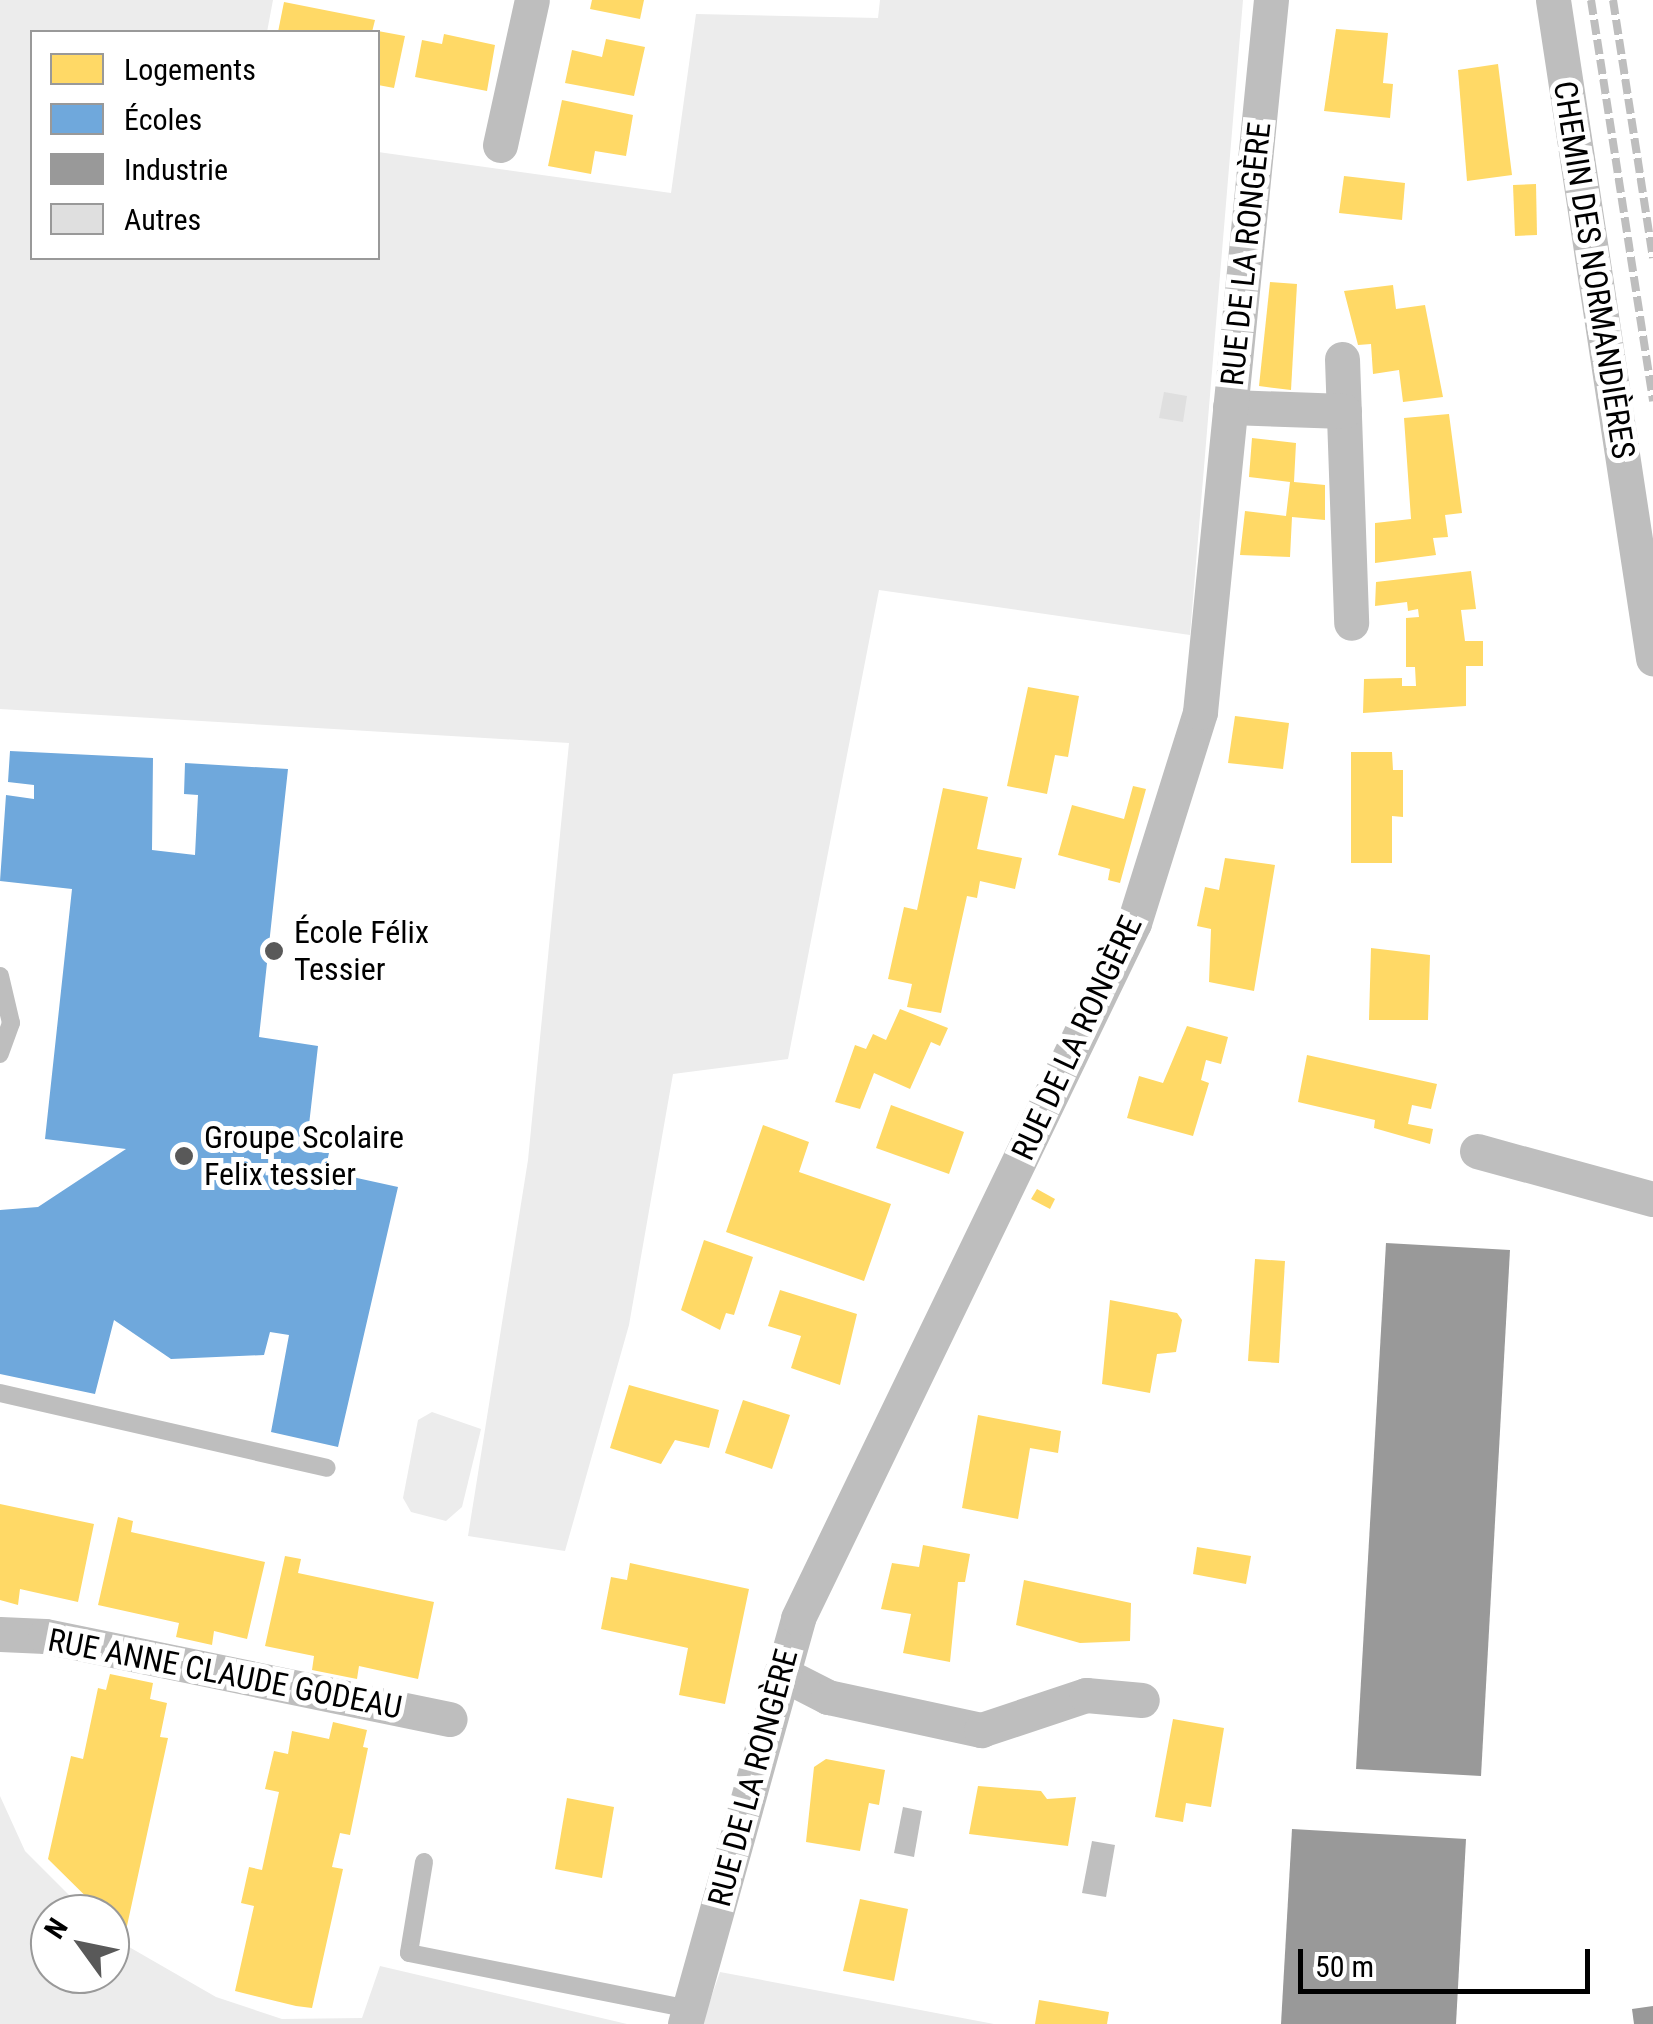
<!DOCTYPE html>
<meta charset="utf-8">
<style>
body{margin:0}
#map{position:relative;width:1653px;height:2024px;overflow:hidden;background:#fff;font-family:"Roboto Condensed",sans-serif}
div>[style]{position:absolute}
.green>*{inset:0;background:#ececec}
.water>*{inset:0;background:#bfbfbf}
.homes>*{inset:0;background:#ffd966}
.schools>*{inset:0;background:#6fa8dc}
.industry>*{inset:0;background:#999}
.building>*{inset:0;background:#dfdfdf}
.service>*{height:18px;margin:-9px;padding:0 9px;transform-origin:9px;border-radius:9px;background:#bebebe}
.minor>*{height:35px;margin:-17.5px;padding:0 17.5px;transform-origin:17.5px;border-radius:17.5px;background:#bebebe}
.rail>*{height:8px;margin-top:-4px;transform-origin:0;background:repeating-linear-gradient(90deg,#bebebe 0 15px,transparent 0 20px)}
.dots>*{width:28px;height:28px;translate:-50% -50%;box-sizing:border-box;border:5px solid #fff;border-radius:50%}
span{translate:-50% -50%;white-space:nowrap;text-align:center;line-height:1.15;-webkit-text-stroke:10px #fff;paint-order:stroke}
.street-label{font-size:32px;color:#000}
.poi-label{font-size:32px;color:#000}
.left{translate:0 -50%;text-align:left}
.legend{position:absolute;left:30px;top:30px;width:350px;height:230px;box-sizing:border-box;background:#fff;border:2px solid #999;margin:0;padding:12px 18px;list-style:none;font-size:30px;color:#000}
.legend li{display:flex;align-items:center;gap:20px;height:50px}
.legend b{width:50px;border:2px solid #999}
.north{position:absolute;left:30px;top:1894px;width:100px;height:100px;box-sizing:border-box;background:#fff;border:2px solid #999;border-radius:50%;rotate:303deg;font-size:28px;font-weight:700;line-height:40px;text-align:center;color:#000}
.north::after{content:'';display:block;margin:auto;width:35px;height:45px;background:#595959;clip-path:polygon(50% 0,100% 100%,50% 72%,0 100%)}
.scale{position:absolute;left:1298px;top:1949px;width:292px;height:45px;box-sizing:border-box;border:5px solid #000;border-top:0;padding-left:12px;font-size:30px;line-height:35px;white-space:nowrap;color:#000;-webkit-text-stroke:8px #fff;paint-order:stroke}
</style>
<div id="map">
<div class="green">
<div style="clip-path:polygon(0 0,273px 0,267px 32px,32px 32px,32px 258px,378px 258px,378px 152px,671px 193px,696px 14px,878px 18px,880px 0,1243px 0,1190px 635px,879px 590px,788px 1059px,673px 1074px,629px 1325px,565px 1551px,468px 1536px,528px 1160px,569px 743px,0 709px)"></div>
<div style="clip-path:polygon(432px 1412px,481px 1429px,462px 1507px,446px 1521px,411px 1512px,403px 1498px,418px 1420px)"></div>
<div style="clip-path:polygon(0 1796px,25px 1851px,88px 1914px,50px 1914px,50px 1974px,110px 1974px,110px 1936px,216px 1997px,282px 2019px,362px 2018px,380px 1966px,627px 2024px,0 2024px)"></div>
<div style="clip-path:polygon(720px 1972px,994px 2024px,702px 2024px)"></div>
</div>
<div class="water">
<div style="clip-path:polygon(903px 1807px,922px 1811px,914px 1857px,894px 1853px)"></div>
<div style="clip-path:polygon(1092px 1841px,1115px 1845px,1106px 1897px,1082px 1893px)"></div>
</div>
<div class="homes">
<div style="clip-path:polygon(592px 0,644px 0,640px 19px,590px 9px)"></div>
<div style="clip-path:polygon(284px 2px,375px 20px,372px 32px,278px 32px)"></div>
<div style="clip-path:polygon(1336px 29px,1388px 33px,1383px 83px,1393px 84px,1390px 118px,1324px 111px)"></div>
<div style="clip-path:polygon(378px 31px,405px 36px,394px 88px,378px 85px)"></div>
<div style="clip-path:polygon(444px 34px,495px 45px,487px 91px,415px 77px,422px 40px,442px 44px)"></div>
<div style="clip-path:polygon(606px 39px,645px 47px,634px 96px,565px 83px,572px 50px,602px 57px)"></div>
<div style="clip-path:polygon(1498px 64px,1512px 175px,1467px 181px,1458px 70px)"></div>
<div style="clip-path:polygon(562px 100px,633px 115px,626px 156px,595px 151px,591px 174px,548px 166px)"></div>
<div style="clip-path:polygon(1344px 176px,1405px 183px,1402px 220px,1339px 213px)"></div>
<div style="clip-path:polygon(1536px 184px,1537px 235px,1515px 236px,1513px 185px)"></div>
<div style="clip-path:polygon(1270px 282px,1297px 284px,1291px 390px,1259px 386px)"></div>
<div style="clip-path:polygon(1393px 285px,1396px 309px,1425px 305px,1443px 397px,1403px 402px,1399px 370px,1373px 374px,1371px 344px,1358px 345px,1344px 291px)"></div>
<div style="clip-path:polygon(1449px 414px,1462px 513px,1445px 515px,1448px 537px,1433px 538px,1436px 555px,1375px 563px,1375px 523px,1411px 519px,1404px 418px)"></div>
<div style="clip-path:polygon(1252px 438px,1296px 443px,1294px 482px,1325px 485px,1325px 520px,1292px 517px,1290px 557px,1240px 555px,1245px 511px,1286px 516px,1290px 482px,1249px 477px)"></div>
<div style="clip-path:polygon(1471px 571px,1476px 609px,1461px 610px,1465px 641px,1483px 641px,1483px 666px,1466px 666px,1466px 706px,1363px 713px,1364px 679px,1402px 678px,1402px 686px,1416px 686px,1415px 667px,1406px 667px,1406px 618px,1419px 617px,1418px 609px,1408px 611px,1407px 602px,1375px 606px,1376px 582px)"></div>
<div style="clip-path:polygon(1028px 687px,1079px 696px,1068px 757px,1055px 755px,1047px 794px,1007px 786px)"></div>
<div style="clip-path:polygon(1235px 716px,1289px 723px,1283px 769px,1228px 763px)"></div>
<div style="clip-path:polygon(1351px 752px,1392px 752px,1393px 770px,1403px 770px,1403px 817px,1392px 816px,1392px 863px,1351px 863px)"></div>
<div style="clip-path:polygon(1133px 786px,1146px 789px,1120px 883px,1108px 880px,1110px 869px,1058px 855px,1072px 805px,1124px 819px)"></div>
<div style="clip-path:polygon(943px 788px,988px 797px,977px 849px,1022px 858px,1015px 889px,980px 881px,977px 898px,967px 896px,941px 1013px,907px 1007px,912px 984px,888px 979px,904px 907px,917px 910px)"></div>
<div style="clip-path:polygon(1225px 858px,1275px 865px,1254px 991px,1209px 982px,1211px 929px,1197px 926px,1205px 887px,1219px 890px)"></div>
<div style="clip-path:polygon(1371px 948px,1430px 955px,1428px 1020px,1369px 1020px)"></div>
<div style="clip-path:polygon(900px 1009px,948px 1028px,940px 1046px,931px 1042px,910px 1089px,874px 1073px,860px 1109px,835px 1102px,855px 1045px,866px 1049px,873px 1034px,886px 1040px)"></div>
<div style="clip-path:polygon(1187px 1026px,1228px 1037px,1221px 1064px,1206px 1060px,1201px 1080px,1209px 1083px,1193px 1136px,1127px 1118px,1139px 1076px,1163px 1083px)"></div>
<div style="clip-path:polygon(1307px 1055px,1437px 1084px,1431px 1109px,1412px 1105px,1408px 1124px,1433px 1129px,1430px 1144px,1374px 1128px,1375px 1120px,1298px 1102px)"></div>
<div style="clip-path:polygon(891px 1105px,964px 1132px,949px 1174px,876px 1148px)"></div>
<div style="clip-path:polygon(763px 1125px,809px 1142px,799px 1172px,891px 1204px,864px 1281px,726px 1232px)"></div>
<div style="clip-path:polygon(1037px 1189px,1055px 1199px,1050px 1209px,1031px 1199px)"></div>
<div style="clip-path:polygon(704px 1240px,753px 1257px,734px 1315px,726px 1313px,720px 1330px,681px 1310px)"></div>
<div style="clip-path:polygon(1255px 1259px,1285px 1261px,1279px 1363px,1248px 1361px)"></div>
<div style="clip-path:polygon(780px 1290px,857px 1314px,840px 1385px,791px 1368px,801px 1336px,768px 1326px)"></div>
<div style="clip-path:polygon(1110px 1300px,1177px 1313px,1182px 1320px,1176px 1352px,1157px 1354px,1150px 1393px,1102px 1384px)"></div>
<div style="clip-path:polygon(629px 1385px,719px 1410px,709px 1448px,675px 1440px,661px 1464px,610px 1448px)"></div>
<div style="clip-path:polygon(743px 1400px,790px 1415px,772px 1469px,725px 1453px)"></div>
<div style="clip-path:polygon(978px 1415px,1061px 1431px,1058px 1453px,1030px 1448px,1018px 1519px,962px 1508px)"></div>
<div style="clip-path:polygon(0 1504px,94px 1524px,78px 1602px,20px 1589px,18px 1605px,0 1600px)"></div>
<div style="clip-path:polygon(118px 1517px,133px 1521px,131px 1532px,265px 1562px,247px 1639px,214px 1631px,212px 1645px,176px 1637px,179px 1623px,98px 1605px)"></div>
<div style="clip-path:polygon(923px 1545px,970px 1554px,965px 1582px,958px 1582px,950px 1662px,903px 1653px,911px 1614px,881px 1609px,892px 1563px,919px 1567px)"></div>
<div style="clip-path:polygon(1197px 1547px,1251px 1556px,1246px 1584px,1193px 1574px)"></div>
<div style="clip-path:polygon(285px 1556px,301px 1559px,298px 1573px,434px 1602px,418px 1679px,359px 1666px,357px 1679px,312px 1670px,314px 1656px,265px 1646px)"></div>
<div style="clip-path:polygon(630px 1563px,749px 1589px,725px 1704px,679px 1695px,688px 1648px,601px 1629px,611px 1577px,627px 1580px)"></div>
<div style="clip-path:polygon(1024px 1580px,1131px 1603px,1130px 1641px,1080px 1643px,1016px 1625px)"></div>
<div style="clip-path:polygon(110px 1674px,153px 1683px,150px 1699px,167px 1703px,160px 1737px,168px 1738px,125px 1935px,48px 1859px,71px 1756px,83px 1759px,98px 1688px,106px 1690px)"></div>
<div style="clip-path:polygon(1173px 1719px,1224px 1728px,1211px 1807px,1186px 1803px,1183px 1822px,1155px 1817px)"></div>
<div style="clip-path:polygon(333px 1722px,367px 1730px,363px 1747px,368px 1748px,350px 1835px,340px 1833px,332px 1867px,343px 1869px,312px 2008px,296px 2006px,235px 1991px,254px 1906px,241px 1903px,249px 1867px,262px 1870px,279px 1792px,265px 1789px,274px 1751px,288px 1754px,292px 1731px,329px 1739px)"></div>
<div style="clip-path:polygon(826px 1759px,885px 1770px,879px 1805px,869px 1803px,860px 1851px,806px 1842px,814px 1767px)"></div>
<div style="clip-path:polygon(978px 1786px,1041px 1791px,1047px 1799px,1076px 1797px,1068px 1846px,969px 1834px)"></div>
<div style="clip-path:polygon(567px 1798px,614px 1807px,602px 1878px,555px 1869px)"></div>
<div style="clip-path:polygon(860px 1899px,908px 1909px,894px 1981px,843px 1971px)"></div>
<div style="clip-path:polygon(1039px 2000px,1109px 2012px,1107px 2024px,1035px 2024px)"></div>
</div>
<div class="schools">
<div style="clip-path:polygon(10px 751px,153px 758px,152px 850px,195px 855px,198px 795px,184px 794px,185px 763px,288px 769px,259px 1037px,318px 1046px,306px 1151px,329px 1153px,325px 1171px,398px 1187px,338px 1447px,271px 1432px,289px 1335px,270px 1332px,264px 1355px,171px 1359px,114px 1320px,95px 1394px,0 1374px,0 1210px,38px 1207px,126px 1149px,45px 1139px,72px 889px,0 881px,6px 795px,34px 799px,34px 785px,8px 782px)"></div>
</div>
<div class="industry">
<div style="clip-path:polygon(1386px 1243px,1510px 1250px,1481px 1776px,1356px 1769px)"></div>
<div style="clip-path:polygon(1292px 1829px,1466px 1839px,1456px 2024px,1281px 2024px)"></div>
<div style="clip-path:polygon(1653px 2006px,1653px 2024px,1634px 2024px,1632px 2009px)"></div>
</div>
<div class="building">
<div style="clip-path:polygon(1164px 392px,1187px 396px,1183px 422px,1159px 418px)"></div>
</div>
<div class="service">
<div style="left:0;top:976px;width:48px;rotate:76.8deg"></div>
<div style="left:11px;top:1023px;width:33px;rotate:110deg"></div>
<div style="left:0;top:1393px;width:335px;rotate:12.9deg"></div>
<div style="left:424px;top:1862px;width:92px;rotate:99.4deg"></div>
<div style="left:409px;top:1953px;width:287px;rotate:11.3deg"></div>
</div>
<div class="minor">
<div style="left:1553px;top:0;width:666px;rotate:81.36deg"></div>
<div style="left:500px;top:145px;width:148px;rotate:-77.6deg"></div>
<div style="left:1342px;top:359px;width:264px;rotate:88deg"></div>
<div style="left:1230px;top:407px;width:114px;rotate:2deg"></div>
<div style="left:1477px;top:1151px;width:182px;rotate:15.3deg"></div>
<div style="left:0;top:1634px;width:45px;rotate:2.5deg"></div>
<div style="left:45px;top:1636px;width:413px;rotate:11.6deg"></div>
<div style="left:781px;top:1673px;width:53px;rotate:27.1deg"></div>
<div style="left:828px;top:1697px;width:157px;rotate:12.2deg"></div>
<div style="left:981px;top:1730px;width:111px;rotate:-18.4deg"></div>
<div style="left:1086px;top:1695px;width:56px;rotate:5.1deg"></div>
<div style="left:685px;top:2024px;width:421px;rotate:-74.4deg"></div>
<div style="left:798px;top:1618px;width:772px;rotate:-64.2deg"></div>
<div style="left:1134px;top:923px;width:221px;rotate:-72.6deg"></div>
<div style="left:1200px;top:712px;width:716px;rotate:-84.31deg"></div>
</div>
<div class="rail">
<div style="left:1591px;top:0;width:406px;rotate:81.2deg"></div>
<div style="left:1613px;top:0;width:261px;rotate:81.2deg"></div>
</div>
<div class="dots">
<div style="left:274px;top:951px;background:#595959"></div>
<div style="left:184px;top:1156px;background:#595959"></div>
</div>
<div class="street-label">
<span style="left:1246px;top:254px;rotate:-84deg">RUE DE LA RONGÈRE</span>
<span style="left:1594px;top:270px;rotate:81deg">CHEMIN DES NORMANDIÈRES</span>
<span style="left:1077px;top:1038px;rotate:-65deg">RUE DE LA RONGÈRE</span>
<span style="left:225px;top:1674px;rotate:11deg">RUE ANNE CLAUDE GODEAU</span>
<span style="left:753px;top:1778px;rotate:-75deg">RUE DE LA RONGÈRE</span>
</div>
<div class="poi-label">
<span class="left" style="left:294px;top:951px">École Félix<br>Tessier</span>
<span class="left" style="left:204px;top:1156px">Groupe Scolaire<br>Felix tessier</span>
</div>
<ul class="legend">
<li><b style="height:28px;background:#ffd966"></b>Logements</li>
<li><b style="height:28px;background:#6fa8dc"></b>Écoles</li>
<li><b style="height:28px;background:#999"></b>Industrie</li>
<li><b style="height:28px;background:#dfdfdf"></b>Autres</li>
</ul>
<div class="north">N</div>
<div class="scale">50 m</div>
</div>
